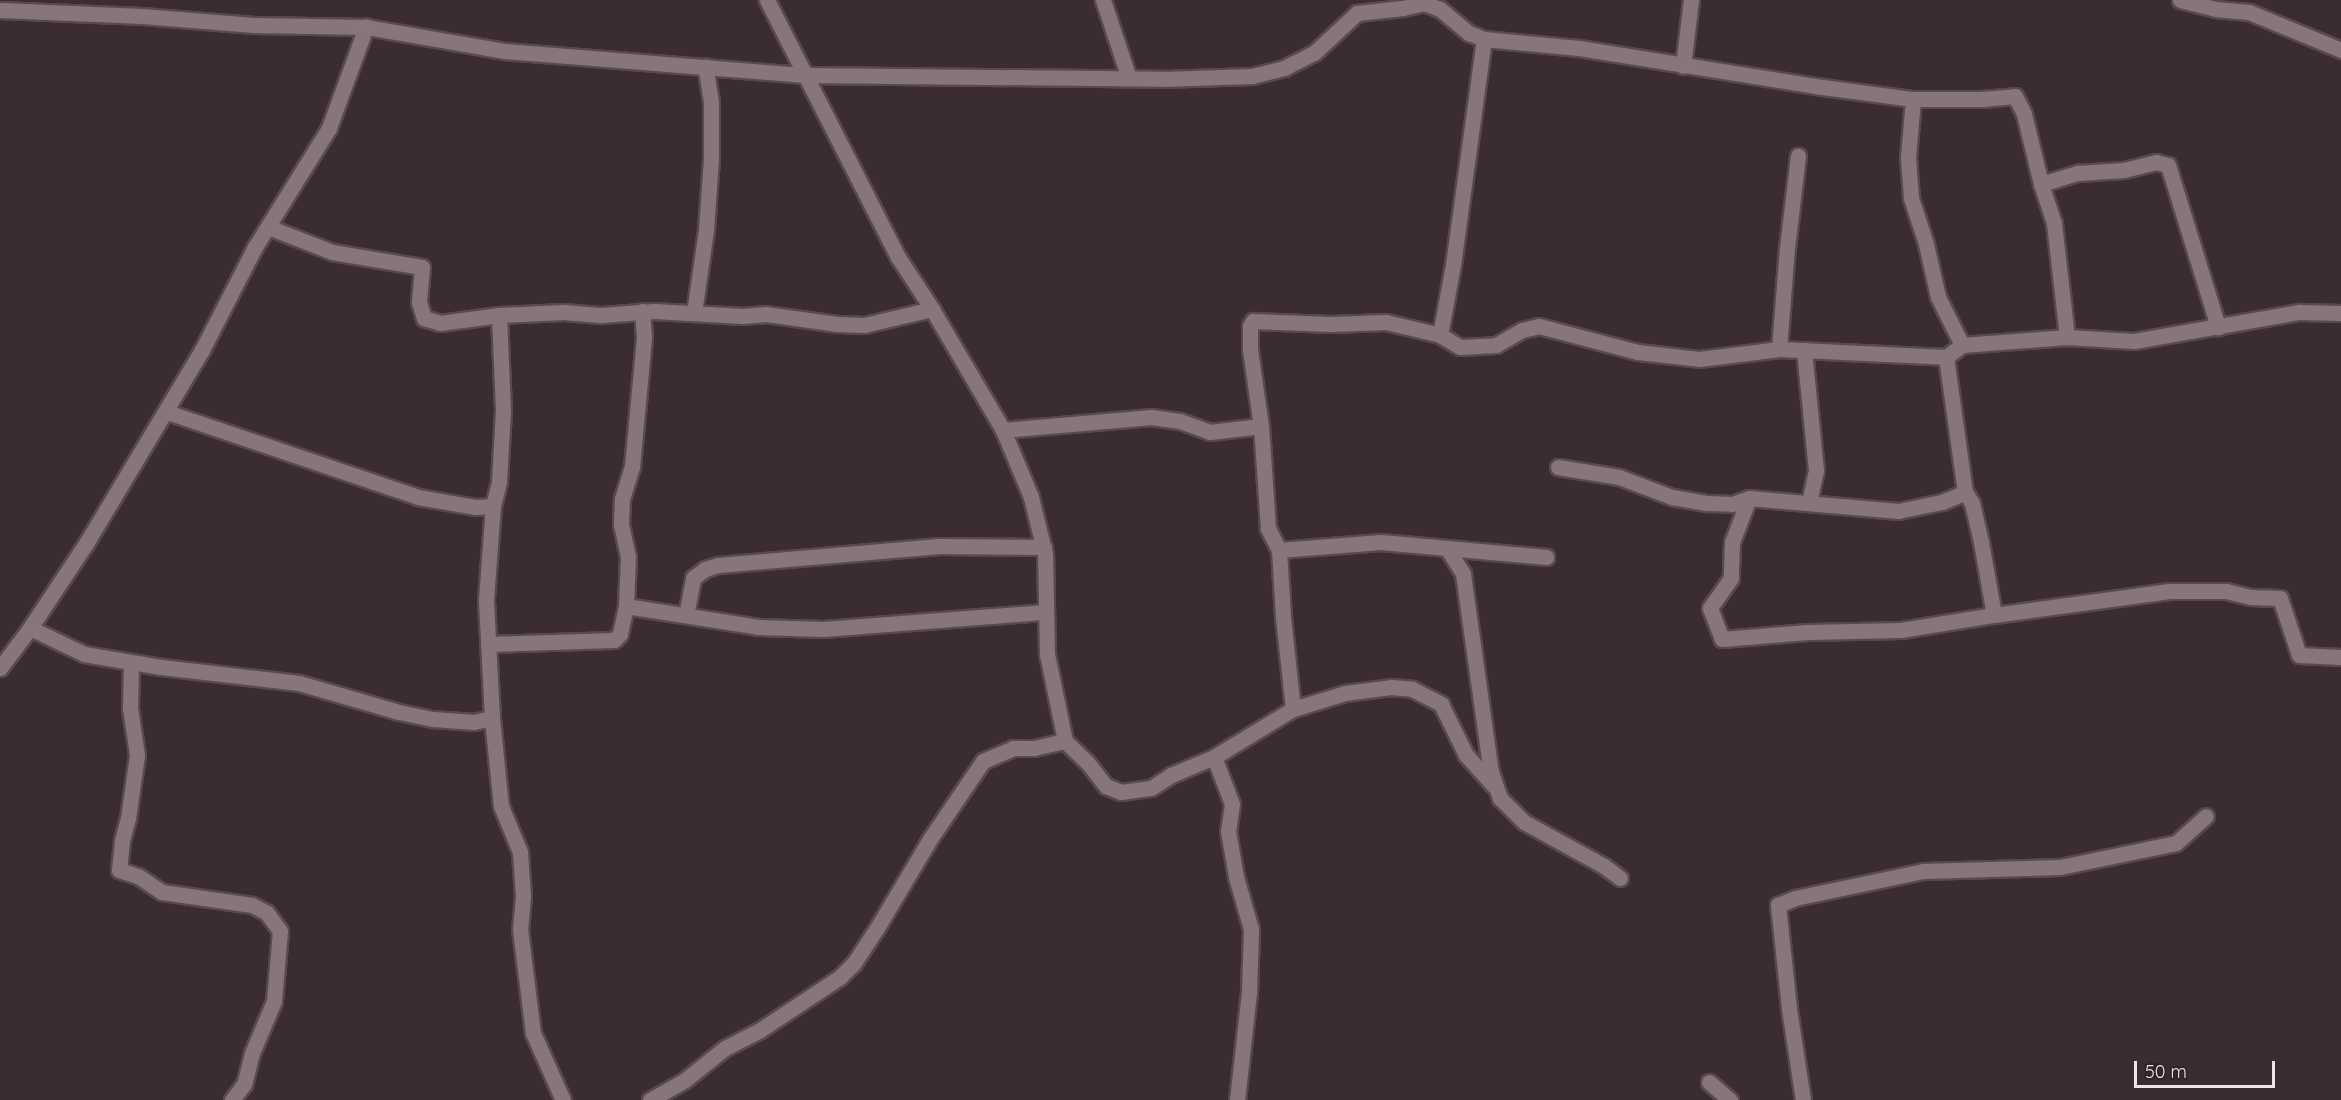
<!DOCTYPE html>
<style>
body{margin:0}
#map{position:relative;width:2341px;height:1100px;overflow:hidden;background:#3b2b32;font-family:Quicksand,sans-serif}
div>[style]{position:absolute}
.roads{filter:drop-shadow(2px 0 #574a4f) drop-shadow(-2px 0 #574a4f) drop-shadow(0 2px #574a4f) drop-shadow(0 -2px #574a4f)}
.street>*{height:15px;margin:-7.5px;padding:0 7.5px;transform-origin:7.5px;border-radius:7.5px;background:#88757c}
span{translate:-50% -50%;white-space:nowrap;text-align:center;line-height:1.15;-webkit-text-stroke:4.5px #312228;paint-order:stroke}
.scale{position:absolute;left:2134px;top:1061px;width:141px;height:27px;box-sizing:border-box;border:3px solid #efe4e8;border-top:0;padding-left:8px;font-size:18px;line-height:21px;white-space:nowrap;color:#efe4e8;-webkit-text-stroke:4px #312228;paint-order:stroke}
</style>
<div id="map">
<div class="roads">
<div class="street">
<div style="left:767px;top:0;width:288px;rotate:63deg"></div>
<div style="left:898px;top:257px;width:62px;rotate:56.8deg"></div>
<div style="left:932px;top:309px;width:140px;rotate:59.6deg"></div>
<div style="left:1003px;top:430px;width:149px;rotate:-5deg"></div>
<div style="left:1151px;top:417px;width:29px;rotate:8deg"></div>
<div style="left:1180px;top:421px;width:32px;rotate:20deg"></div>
<div style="left:1210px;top:432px;width:51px;rotate:-6.7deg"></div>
<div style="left:1103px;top:0;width:82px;rotate:71.6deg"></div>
<div style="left:2180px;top:0;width:36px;rotate:14deg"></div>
<div style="left:2215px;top:9px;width:34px;rotate:5deg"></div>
<div style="left:2249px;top:12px;width:100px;rotate:22.4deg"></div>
<div style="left:0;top:10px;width:142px;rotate:2.4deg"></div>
<div style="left:142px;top:16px;width:112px;rotate:4.6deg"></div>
<div style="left:254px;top:25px;width:112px;rotate:1deg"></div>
<div style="left:366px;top:27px;width:141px;rotate:9.8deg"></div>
<div style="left:505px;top:51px;width:301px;rotate:4.6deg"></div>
<div style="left:805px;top:75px;width:357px;rotate:0.6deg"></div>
<div style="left:1162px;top:79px;width:90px;rotate:-1.9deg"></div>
<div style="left:1252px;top:76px;width:33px;rotate:-14deg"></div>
<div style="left:1284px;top:68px;width:34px;rotate:-27deg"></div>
<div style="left:1314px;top:53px;width:59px;rotate:-42.9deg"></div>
<div style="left:1357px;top:13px;width:46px;rotate:-6.2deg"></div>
<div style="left:1403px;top:8px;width:22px;rotate:-13deg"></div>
<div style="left:1424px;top:3px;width:17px;rotate:21deg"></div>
<div style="left:1440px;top:9px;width:38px;rotate:40deg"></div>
<div style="left:1469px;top:33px;width:16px;rotate:22deg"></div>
<div style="left:1484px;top:39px;width:95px;rotate:5.4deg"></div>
<div style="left:1579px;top:48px;width:239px;rotate:9.1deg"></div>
<div style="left:1815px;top:86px;width:99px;rotate:7.6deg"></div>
<div style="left:1913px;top:99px;width:69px"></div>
<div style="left:1982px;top:99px;width:33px;rotate:-5deg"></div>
<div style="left:2015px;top:96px;width:20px;rotate:63deg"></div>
<div style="left:2024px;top:114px;width:72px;rotate:76.3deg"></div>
<div style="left:2041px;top:184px;width:41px;rotate:71.6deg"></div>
<div style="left:2054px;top:223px;width:115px;rotate:83.5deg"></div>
<div style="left:1683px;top:66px;width:66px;rotate:-83.1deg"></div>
<div style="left:1913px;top:99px;width:58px;rotate:94.9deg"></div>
<div style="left:1908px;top:157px;width:41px;rotate:85.8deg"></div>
<div style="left:1911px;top:198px;width:48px;rotate:71.9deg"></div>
<div style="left:1926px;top:244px;width:54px;rotate:77.2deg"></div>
<div style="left:1938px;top:297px;width:54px;rotate:63.4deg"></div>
<div style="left:2041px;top:184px;width:39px;rotate:-17deg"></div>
<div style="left:2078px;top:173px;width:46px;rotate:-3.7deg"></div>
<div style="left:2124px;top:170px;width:33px;rotate:-14deg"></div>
<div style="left:2156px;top:162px;width:12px;rotate:14deg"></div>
<div style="left:2168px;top:165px;width:170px;rotate:72.8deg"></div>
<div style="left:268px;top:227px;width:69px;rotate:21.3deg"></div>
<div style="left:332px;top:252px;width:91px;rotate:9.5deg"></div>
<div style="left:422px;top:267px;width:35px;rotate:95deg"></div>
<div style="left:419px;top:302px;width:17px;rotate:73deg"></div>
<div style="left:424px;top:318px;width:17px;rotate:17deg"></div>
<div style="left:440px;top:323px;width:60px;rotate:-7.7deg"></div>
<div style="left:499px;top:315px;width:65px;rotate:-2.6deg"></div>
<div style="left:564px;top:312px;width:38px;rotate:5deg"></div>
<div style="left:602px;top:315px;width:52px;rotate:-4.4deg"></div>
<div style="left:654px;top:311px;width:89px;rotate:3.2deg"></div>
<div style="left:743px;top:316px;width:23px;rotate:-5deg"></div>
<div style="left:766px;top:314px;width:72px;rotate:8deg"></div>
<div style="left:837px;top:324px;width:27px;rotate:2deg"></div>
<div style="left:864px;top:325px;width:70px;rotate:-13.2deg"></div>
<div style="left:694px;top:313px;width:84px;rotate:-81.8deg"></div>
<div style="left:706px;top:230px;width:71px;rotate:-86deg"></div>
<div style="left:711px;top:159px;width:57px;rotate:-90deg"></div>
<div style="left:711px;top:102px;width:36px;rotate:-99deg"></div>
<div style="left:499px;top:315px;width:95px;rotate:87.6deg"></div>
<div style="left:503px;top:410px;width:72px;rotate:93.2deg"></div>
<div style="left:499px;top:482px;width:25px;rotate:104deg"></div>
<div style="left:493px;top:506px;width:94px;rotate:94.3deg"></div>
<div style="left:486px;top:600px;width:118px;rotate:87.1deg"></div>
<div style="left:492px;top:718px;width:88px;rotate:84.2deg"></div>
<div style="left:501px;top:806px;width:50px;rotate:67.6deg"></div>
<div style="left:520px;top:852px;width:44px;rotate:86.1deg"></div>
<div style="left:523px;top:896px;width:33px;rotate:95deg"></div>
<div style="left:520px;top:929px;width:105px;rotate:82.9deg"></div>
<div style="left:533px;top:1033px;width:73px;rotate:65.9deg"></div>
<div style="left:1440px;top:335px;width:71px;rotate:-79.5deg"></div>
<div style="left:1453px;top:265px;width:228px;rotate:-82.2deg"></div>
<div style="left:1779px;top:349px;width:101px;rotate:-85.5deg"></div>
<div style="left:1787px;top:248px;width:93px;rotate:-83.2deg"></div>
<div style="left:1804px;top:350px;width:121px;rotate:84.3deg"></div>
<div style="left:1816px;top:470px;width:33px;rotate:102deg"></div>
<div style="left:1946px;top:357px;width:136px;rotate:82deg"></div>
<div style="left:1965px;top:492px;width:13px;rotate:58deg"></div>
<div style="left:1972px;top:503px;width:40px;rotate:77deg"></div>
<div style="left:1981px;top:542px;width:74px;rotate:79.9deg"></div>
<div style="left:1994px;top:615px;width:177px;rotate:-7.8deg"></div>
<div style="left:2169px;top:591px;width:57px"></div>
<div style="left:2226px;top:591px;width:25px;rotate:14deg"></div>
<div style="left:2250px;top:597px;width:30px;rotate:2deg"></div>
<div style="left:2280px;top:598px;width:60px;rotate:71.6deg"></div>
<div style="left:2299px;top:655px;width:42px;rotate:2.7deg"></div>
<div style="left:167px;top:412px;width:265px;rotate:18.7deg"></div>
<div style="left:418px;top:497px;width:59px;rotate:9.8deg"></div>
<div style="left:476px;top:507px;width:17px;rotate:-3deg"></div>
<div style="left:1558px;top:467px;width:62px;rotate:9.3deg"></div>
<div style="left:1619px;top:477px;width:57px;rotate:20.7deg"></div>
<div style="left:1672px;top:497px;width:36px;rotate:10deg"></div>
<div style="left:1707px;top:503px;width:25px;rotate:2deg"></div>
<div style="left:1732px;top:504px;width:18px;rotate:-19deg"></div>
<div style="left:1749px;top:498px;width:150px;rotate:5deg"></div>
<div style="left:1898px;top:511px;width:45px;rotate:-11.6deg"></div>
<div style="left:1942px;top:502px;width:25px;rotate:-23deg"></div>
<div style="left:1749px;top:498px;width:47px;rotate:111.1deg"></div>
<div style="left:1732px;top:542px;width:36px;rotate:92deg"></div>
<div style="left:1731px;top:578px;width:37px;rotate:125deg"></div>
<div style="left:1710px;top:608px;width:33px;rotate:69deg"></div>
<div style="left:1722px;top:639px;width:86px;rotate:-4.7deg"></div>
<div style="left:1808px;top:632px;width:93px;rotate:-1.2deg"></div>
<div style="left:1901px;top:630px;width:94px;rotate:-9.2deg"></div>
<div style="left:1447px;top:548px;width:31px;rotate:58deg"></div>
<div style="left:1463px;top:574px;width:200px;rotate:82deg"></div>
<div style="left:1491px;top:772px;width:28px;rotate:71deg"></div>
<div style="left:1500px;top:798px;width:34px;rotate:45deg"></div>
<div style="left:1524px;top:822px;width:91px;rotate:28.8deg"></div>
<div style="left:1604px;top:866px;width:20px;rotate:37deg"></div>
<div style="left:1279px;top:550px;width:102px;rotate:-4.5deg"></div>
<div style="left:1381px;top:542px;width:166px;rotate:5.2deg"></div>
<div style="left:626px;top:606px;width:49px;rotate:-87.7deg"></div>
<div style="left:628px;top:557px;width:34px;rotate:-102deg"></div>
<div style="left:621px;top:524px;width:25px;rotate:-88deg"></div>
<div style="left:622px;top:499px;width:34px;rotate:-73deg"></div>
<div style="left:632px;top:467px;width:131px;rotate:-84.7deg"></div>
<div style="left:644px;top:337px;width:26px;rotate:-94deg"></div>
<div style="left:686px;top:615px;width:38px;rotate:-79deg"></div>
<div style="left:693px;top:578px;width:15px;rotate:-37deg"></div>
<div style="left:705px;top:569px;width:14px;rotate:-17deg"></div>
<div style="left:718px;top:565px;width:222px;rotate:-4.9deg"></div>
<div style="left:939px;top:546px;width:105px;rotate:0.5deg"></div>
<div style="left:30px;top:628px;width:60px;rotate:25.7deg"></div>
<div style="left:84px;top:654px;width:78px;rotate:9.6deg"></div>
<div style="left:161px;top:667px;width:139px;rotate:6.6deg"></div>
<div style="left:299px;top:683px;width:104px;rotate:16.2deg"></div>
<div style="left:399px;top:712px;width:35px;rotate:12deg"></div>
<div style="left:433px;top:719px;width:41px;rotate:4.2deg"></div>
<div style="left:474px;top:722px;width:18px;rotate:-13deg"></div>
<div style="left:488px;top:644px;width:126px;rotate:-1.8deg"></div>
<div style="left:614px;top:640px;width:8px;rotate:-45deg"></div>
<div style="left:620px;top:634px;width:29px;rotate:-78deg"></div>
<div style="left:626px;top:606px;width:134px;rotate:9deg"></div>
<div style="left:758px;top:627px;width:65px;rotate:1.8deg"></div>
<div style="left:823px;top:629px;width:223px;rotate:-4.4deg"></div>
<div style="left:131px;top:662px;width:46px;rotate:91.2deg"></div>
<div style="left:130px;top:708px;width:48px;rotate:81.5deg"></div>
<div style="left:137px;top:755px;width:64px;rotate:98.1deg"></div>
<div style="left:128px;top:818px;width:24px;rotate:105deg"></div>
<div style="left:122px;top:841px;width:29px;rotate:96deg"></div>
<div style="left:119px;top:870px;width:20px;rotate:18deg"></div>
<div style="left:138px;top:876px;width:29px;rotate:34deg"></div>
<div style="left:162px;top:892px;width:91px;rotate:8.2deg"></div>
<div style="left:252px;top:905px;width:17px;rotate:28deg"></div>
<div style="left:267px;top:913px;width:22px;rotate:54deg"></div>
<div style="left:280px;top:931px;width:70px;rotate:94.9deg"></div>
<div style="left:274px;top:1001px;width:56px;rotate:112.9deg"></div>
<div style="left:252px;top:1053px;width:32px;rotate:104deg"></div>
<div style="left:244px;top:1084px;width:20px;rotate:127deg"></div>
<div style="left:0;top:668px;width:50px;rotate:-53.1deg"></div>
<div style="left:30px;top:628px;width:103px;rotate:-56.5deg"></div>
<div style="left:87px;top:542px;width:224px;rotate:-59.1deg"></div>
<div style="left:202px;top:350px;width:116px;rotate:-62.8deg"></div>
<div style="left:255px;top:247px;width:140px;rotate:-58.1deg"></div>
<div style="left:329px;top:128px;width:108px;rotate:-69.9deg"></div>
<div style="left:1293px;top:709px;width:93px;rotate:-96.2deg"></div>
<div style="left:1283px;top:617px;width:67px;rotate:-93.4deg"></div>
<div style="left:1279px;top:550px;width:25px;rotate:-117deg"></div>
<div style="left:1268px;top:528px;width:102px;rotate:-93.9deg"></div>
<div style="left:1261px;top:426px;width:77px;rotate:-98.2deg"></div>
<div style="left:1250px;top:350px;width:24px;rotate:-90deg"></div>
<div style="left:1250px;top:326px;width:6px;rotate:-59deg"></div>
<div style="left:1253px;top:321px;width:77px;rotate:2.2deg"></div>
<div style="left:1330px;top:324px;width:56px;rotate:-2deg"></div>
<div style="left:1386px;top:322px;width:56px;rotate:13.5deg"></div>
<div style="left:1440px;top:335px;width:23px;rotate:31deg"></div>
<div style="left:1460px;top:347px;width:36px;rotate:-3deg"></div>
<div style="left:1496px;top:345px;width:30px;rotate:-30deg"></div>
<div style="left:1522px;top:330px;width:17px;rotate:-13deg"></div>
<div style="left:1539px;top:326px;width:102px;rotate:14.7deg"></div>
<div style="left:1638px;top:352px;width:61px;rotate:6.5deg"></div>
<div style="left:1699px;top:359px;width:81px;rotate:-7.1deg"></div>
<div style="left:1779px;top:349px;width:167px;rotate:2.7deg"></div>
<div style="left:1946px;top:357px;width:20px;rotate:-37deg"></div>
<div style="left:1962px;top:345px;width:105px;rotate:-4.4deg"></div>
<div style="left:2067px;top:337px;width:67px;rotate:3.4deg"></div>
<div style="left:2134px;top:341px;width:168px;rotate:-10deg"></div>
<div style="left:2299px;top:312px;width:42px;rotate:1.4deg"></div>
<div style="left:1065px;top:741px;width:30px;rotate:44deg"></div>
<div style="left:1087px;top:762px;width:31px;rotate:52deg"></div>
<div style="left:1106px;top:786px;width:16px;rotate:22deg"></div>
<div style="left:1121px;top:792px;width:30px;rotate:-8deg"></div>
<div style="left:1151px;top:788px;width:24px;rotate:-33deg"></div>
<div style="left:1171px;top:775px;width:47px;rotate:-22.7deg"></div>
<div style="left:1214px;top:757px;width:50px;rotate:69deg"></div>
<div style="left:1232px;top:804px;width:27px;rotate:98deg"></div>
<div style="left:1228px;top:831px;width:47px;rotate:80.1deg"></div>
<div style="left:1236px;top:877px;width:54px;rotate:73.9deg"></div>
<div style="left:1251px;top:929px;width:63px;rotate:91.8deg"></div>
<div style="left:1249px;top:992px;width:109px;rotate:96.3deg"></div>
<div style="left:1214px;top:757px;width:92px;rotate:-31.3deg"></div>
<div style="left:1293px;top:709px;width:54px;rotate:-17.1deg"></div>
<div style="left:1345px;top:693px;width:46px;rotate:-7.4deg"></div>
<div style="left:1391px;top:687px;width:21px;rotate:5deg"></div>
<div style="left:1412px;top:689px;width:33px;rotate:27deg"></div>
<div style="left:1441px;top:704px;width:57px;rotate:63.9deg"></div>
<div style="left:1466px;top:755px;width:42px;rotate:47.9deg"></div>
<div style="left:1709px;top:1082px;width:28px;rotate:41deg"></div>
<div style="left:650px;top:1100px;width:40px;rotate:-29.7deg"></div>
<div style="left:685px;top:1080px;width:51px;rotate:-38.7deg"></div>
<div style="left:725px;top:1048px;width:39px;rotate:-27deg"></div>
<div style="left:760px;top:1030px;width:96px;rotate:-33.5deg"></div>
<div style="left:840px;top:977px;width:20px;rotate:-45deg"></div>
<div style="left:854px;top:963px;width:42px;rotate:-56.7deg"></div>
<div style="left:877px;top:928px;width:104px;rotate:-59.2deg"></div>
<div style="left:930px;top:839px;width:94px;rotate:-55.8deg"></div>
<div style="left:983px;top:761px;width:33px;rotate:-23deg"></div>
<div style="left:1013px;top:748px;width:21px"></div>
<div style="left:1034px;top:748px;width:32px;rotate:-13deg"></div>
<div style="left:1065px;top:741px;width:89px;rotate:-101.7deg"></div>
<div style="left:1047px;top:654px;width:100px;rotate:-91.1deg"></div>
<div style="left:1045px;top:554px;width:59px;rotate:-103.8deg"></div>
<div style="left:1031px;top:497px;width:73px;rotate:-112.7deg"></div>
<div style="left:1803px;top:1100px;width:93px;rotate:-98.7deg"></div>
<div style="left:1789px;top:1008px;width:104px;rotate:-96.1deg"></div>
<div style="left:1778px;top:905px;width:18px;rotate:-22deg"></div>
<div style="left:1795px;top:898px;width:131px;rotate:-11.9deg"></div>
<div style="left:1923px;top:871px;width:137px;rotate:-1.7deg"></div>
<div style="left:2060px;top:867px;width:118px;rotate:-11.7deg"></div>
<div style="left:2176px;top:843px;width:40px;rotate:-42deg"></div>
</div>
</div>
<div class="scale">50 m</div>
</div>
